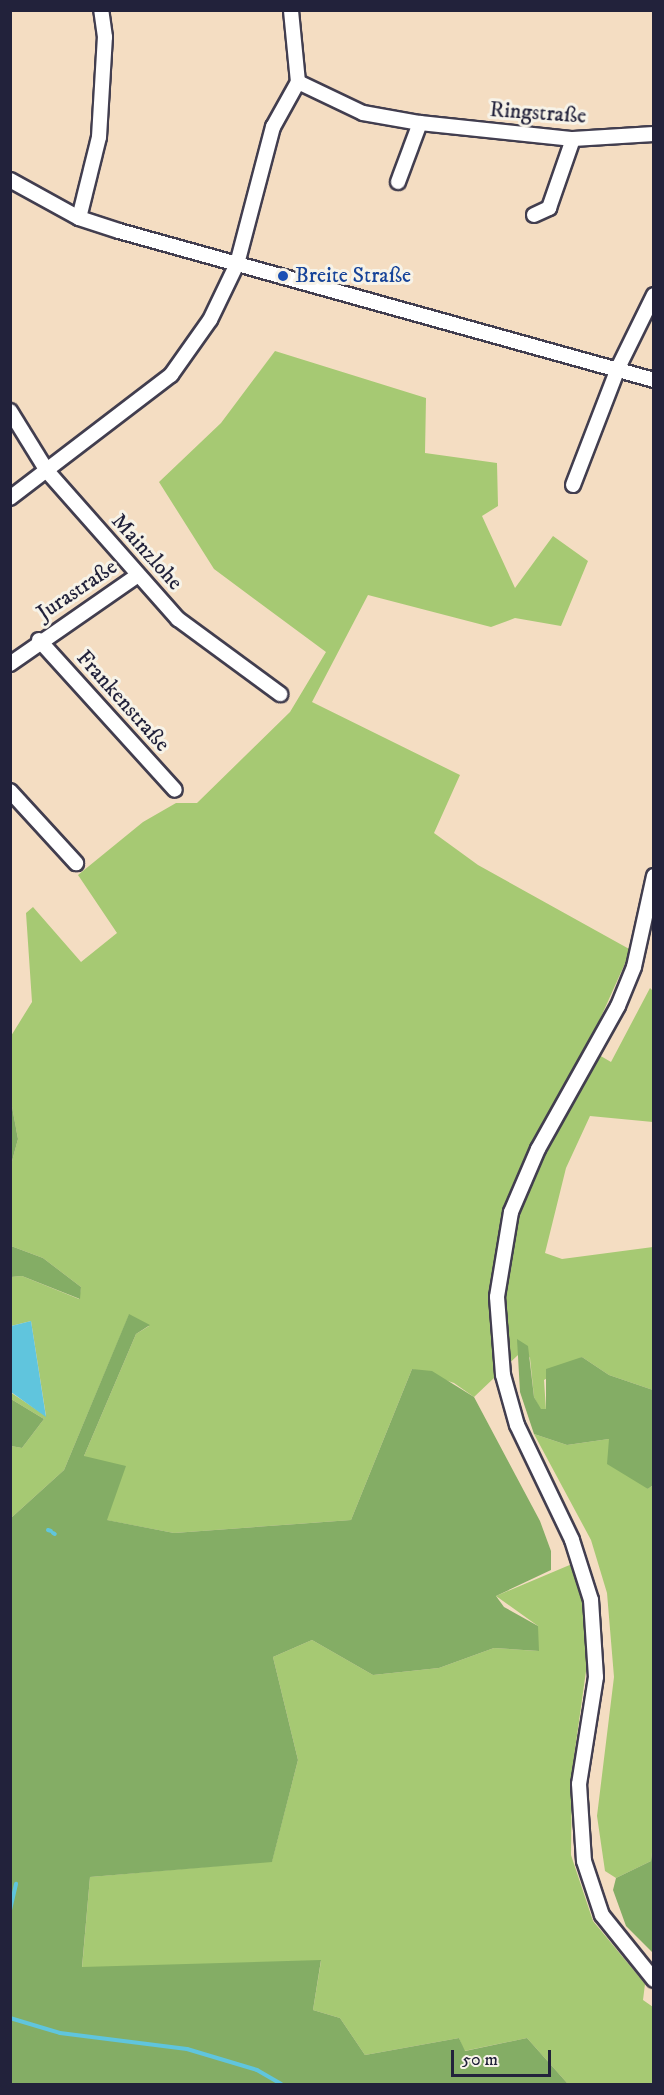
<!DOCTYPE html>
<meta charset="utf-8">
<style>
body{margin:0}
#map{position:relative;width:664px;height:2095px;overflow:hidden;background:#f4ddc2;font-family:"IM FELL DW Pica",serif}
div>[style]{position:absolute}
.green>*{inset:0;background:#a6c973}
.forest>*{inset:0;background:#84ad65}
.water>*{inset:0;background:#60c5dd}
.stream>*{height:4px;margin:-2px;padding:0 2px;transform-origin:2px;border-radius:2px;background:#60c5dd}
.roads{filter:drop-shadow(2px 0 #423e4f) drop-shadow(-2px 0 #423e4f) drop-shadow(0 2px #423e4f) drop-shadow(0 -2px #423e4f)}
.minor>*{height:14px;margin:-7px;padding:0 7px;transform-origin:7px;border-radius:7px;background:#fff}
.dots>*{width:16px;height:16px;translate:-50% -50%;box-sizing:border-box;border:3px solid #f7f3e8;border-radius:50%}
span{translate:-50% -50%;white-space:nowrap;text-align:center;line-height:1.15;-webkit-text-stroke:6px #f7f3e8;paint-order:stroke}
.street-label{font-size:22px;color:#22223b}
.transit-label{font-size:22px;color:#164399}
.left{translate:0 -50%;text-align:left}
.frame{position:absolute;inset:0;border:12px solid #22223b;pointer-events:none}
.scale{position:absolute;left:451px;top:2050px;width:100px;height:27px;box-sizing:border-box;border:3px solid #22223b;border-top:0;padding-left:8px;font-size:18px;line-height:21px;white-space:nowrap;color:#22223b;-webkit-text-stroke:4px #f7f3e8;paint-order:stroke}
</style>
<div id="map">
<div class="green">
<div style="clip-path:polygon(275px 351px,426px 398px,425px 453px,497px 463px,498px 506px,482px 516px,515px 588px,553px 536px,588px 561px,561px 626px,515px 618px,491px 627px,368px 595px,312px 702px,460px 775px,434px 833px,478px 865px,631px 950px,587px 1048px,611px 1062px,650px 988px,653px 991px,653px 1122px,590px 1116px,566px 1168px,545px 1253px,562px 1259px,653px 1247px,653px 1390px,609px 1375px,582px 1357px,544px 1380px,546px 1410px,540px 1409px,534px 1397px,530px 1358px,518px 1340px,518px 1355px,474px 1397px,454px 1383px,412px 1369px,351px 1520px,174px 1533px,106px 1520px,84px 1456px,136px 1334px,149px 1326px,129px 1315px,64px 1470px,11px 1518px,11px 1446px,22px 1448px,44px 1419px,11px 1399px,10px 1392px,46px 1416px,31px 1321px,11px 1326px,11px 1277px,22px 1276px,79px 1299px,81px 1287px,43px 1258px,11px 1246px,11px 1165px,18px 1139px,11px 1101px,11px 1036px,32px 1002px,26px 913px,33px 907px,81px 962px,117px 933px,78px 875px,143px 822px,176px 803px,197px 803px,290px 712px,326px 652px,214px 569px,159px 482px,221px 423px)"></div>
<div style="clip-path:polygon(534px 1434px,567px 1445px,609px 1439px,648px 1489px,653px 1485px,653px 1843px,651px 1861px,616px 1878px,605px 1871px,597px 1816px,614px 1677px,607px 1593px,591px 1540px)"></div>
<div style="clip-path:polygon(572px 1564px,583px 1600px,587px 1664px,572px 1771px,571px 1855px,593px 1921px,645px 1984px,643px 2000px,653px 2007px,653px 2084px,568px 2084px,527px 2038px,464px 2051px,459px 2038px,365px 2055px,340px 2018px,313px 2010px,321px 1961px,82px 1968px,90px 1877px,272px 1861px,298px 1760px,273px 1657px,312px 1640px,373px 1675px,439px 1668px,494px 1648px,538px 1651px,538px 1626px,496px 1596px)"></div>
</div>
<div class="forest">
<div style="clip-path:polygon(11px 1101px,18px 1139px,11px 1165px,10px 1165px)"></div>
<div style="clip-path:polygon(11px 1246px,43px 1258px,81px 1287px,80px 1299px,22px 1276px,11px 1277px)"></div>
<div style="clip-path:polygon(129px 1314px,150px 1325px,136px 1334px,84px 1456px,126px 1466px,107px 1520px,174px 1533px,351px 1520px,412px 1369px,432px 1371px,474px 1397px,540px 1521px,551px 1551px,551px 1570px,496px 1596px,504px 1607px,538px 1626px,539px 1651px,494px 1648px,439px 1668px,373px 1675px,312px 1640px,273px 1657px,298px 1760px,272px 1862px,90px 1877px,82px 1967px,321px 1960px,313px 2010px,340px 2018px,365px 2055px,459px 2038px,465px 2051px,527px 2038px,568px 2084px,11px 2084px,11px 1518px,64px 1470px)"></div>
<div style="clip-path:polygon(517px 1339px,528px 1346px,534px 1397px,541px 1409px,546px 1409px,546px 1369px,582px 1357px,609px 1375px,653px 1390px,653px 1485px,648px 1489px,607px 1464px,609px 1439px,567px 1445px,534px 1434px,520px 1392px)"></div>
<div style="clip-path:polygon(11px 1399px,44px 1419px,22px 1448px,11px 1446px)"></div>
<div style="clip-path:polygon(653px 1843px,653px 1953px,626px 1926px,613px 1890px,616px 1878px,651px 1861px)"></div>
</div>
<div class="water">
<div style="clip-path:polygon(31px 1321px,46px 1417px,11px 1392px,11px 1326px)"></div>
</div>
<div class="stream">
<div style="left:48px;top:1530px;width:3px;rotate:18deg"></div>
<div style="left:53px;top:1533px;width:2px;rotate:27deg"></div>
<div style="left:10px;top:1910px;width:27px;rotate:-77deg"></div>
<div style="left:10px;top:2018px;width:52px;rotate:16.7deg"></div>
<div style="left:60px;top:2033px;width:128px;rotate:7.2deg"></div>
<div style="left:187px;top:2049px;width:73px;rotate:16.7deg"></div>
<div style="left:257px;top:2070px;width:28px;rotate:30deg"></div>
</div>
<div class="roads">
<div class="minor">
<div style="left:298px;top:82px;width:72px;rotate:25.5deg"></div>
<div style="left:363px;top:113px;width:58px;rotate:10deg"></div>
<div style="left:420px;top:123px;width:154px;rotate:6deg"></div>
<div style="left:573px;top:139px;width:81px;rotate:-3.5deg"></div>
<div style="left:10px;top:180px;width:79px;rotate:28.8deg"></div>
<div style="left:79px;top:218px;width:42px;rotate:18deg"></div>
<div style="left:119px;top:231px;width:555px;rotate:15.56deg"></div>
<div style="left:398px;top:182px;width:63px;rotate:-69.6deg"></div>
<div style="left:534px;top:215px;width:17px;rotate:-25deg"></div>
<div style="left:549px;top:208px;width:73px;rotate:-70.8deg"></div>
<div style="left:79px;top:218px;width:83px;rotate:-76.1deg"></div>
<div style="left:99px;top:137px;width:100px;rotate:-86.6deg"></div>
<div style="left:105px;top:37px;width:27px;rotate:-98deg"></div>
<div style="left:10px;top:411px;width:70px;rotate:58.3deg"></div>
<div style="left:47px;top:471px;width:198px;rotate:48.5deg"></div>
<div style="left:178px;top:619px;width:127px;rotate:36.3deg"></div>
<div style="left:573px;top:485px;width:128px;rotate:-68.9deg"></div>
<div style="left:619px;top:366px;width:79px;rotate:-63.8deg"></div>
<div style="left:10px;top:498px;width:203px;rotate:-37.4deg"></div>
<div style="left:171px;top:375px;width:67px;rotate:-54.7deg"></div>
<div style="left:210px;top:320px;width:62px;rotate:-64.3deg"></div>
<div style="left:237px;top:264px;width:142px;rotate:-75.3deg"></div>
<div style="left:273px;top:127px;width:51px;rotate:-60.9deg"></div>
<div style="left:298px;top:82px;width:72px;rotate:-95.6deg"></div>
<div style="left:39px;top:640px;width:202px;rotate:47.8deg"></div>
<div style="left:10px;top:664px;width:156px;rotate:-34.8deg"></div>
<div style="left:10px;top:791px;width:98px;rotate:47.5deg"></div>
<div style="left:654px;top:876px;width:93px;rotate:102.4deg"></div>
<div style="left:634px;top:967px;width:42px;rotate:112.3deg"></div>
<div style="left:618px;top:1006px;width:164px;rotate:119.2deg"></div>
<div style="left:538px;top:1149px;width:69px;rotate:113.2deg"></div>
<div style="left:511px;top:1212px;width:86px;rotate:99.4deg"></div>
<div style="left:497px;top:1297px;width:78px;rotate:85.6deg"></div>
<div style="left:503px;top:1375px;width:52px;rotate:74.4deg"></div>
<div style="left:517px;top:1425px;width:127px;rotate:64.4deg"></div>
<div style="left:572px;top:1540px;width:63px;rotate:72.4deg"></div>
<div style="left:591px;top:1600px;width:77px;rotate:86.3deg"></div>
<div style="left:596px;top:1677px;width:108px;rotate:99deg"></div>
<div style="left:579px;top:1784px;width:77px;rotate:86.3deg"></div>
<div style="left:584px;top:1861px;width:57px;rotate:71.6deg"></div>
<div style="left:602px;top:1915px;width:83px;rotate:51.3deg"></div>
</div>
</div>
<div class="dots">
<div style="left:283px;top:276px;background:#1a4fb4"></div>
</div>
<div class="street-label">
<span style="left:538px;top:113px;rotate:4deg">Ringstraße</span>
<span style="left:147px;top:552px;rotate:48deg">Mainzlohe</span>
<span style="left:77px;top:590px;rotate:-34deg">Jurastraße</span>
<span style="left:123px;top:701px;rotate:48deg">Frankenstraße</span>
</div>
<div class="transit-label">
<span class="left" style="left:295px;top:276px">Breite Straße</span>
</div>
<div class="frame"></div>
<div class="scale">50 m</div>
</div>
